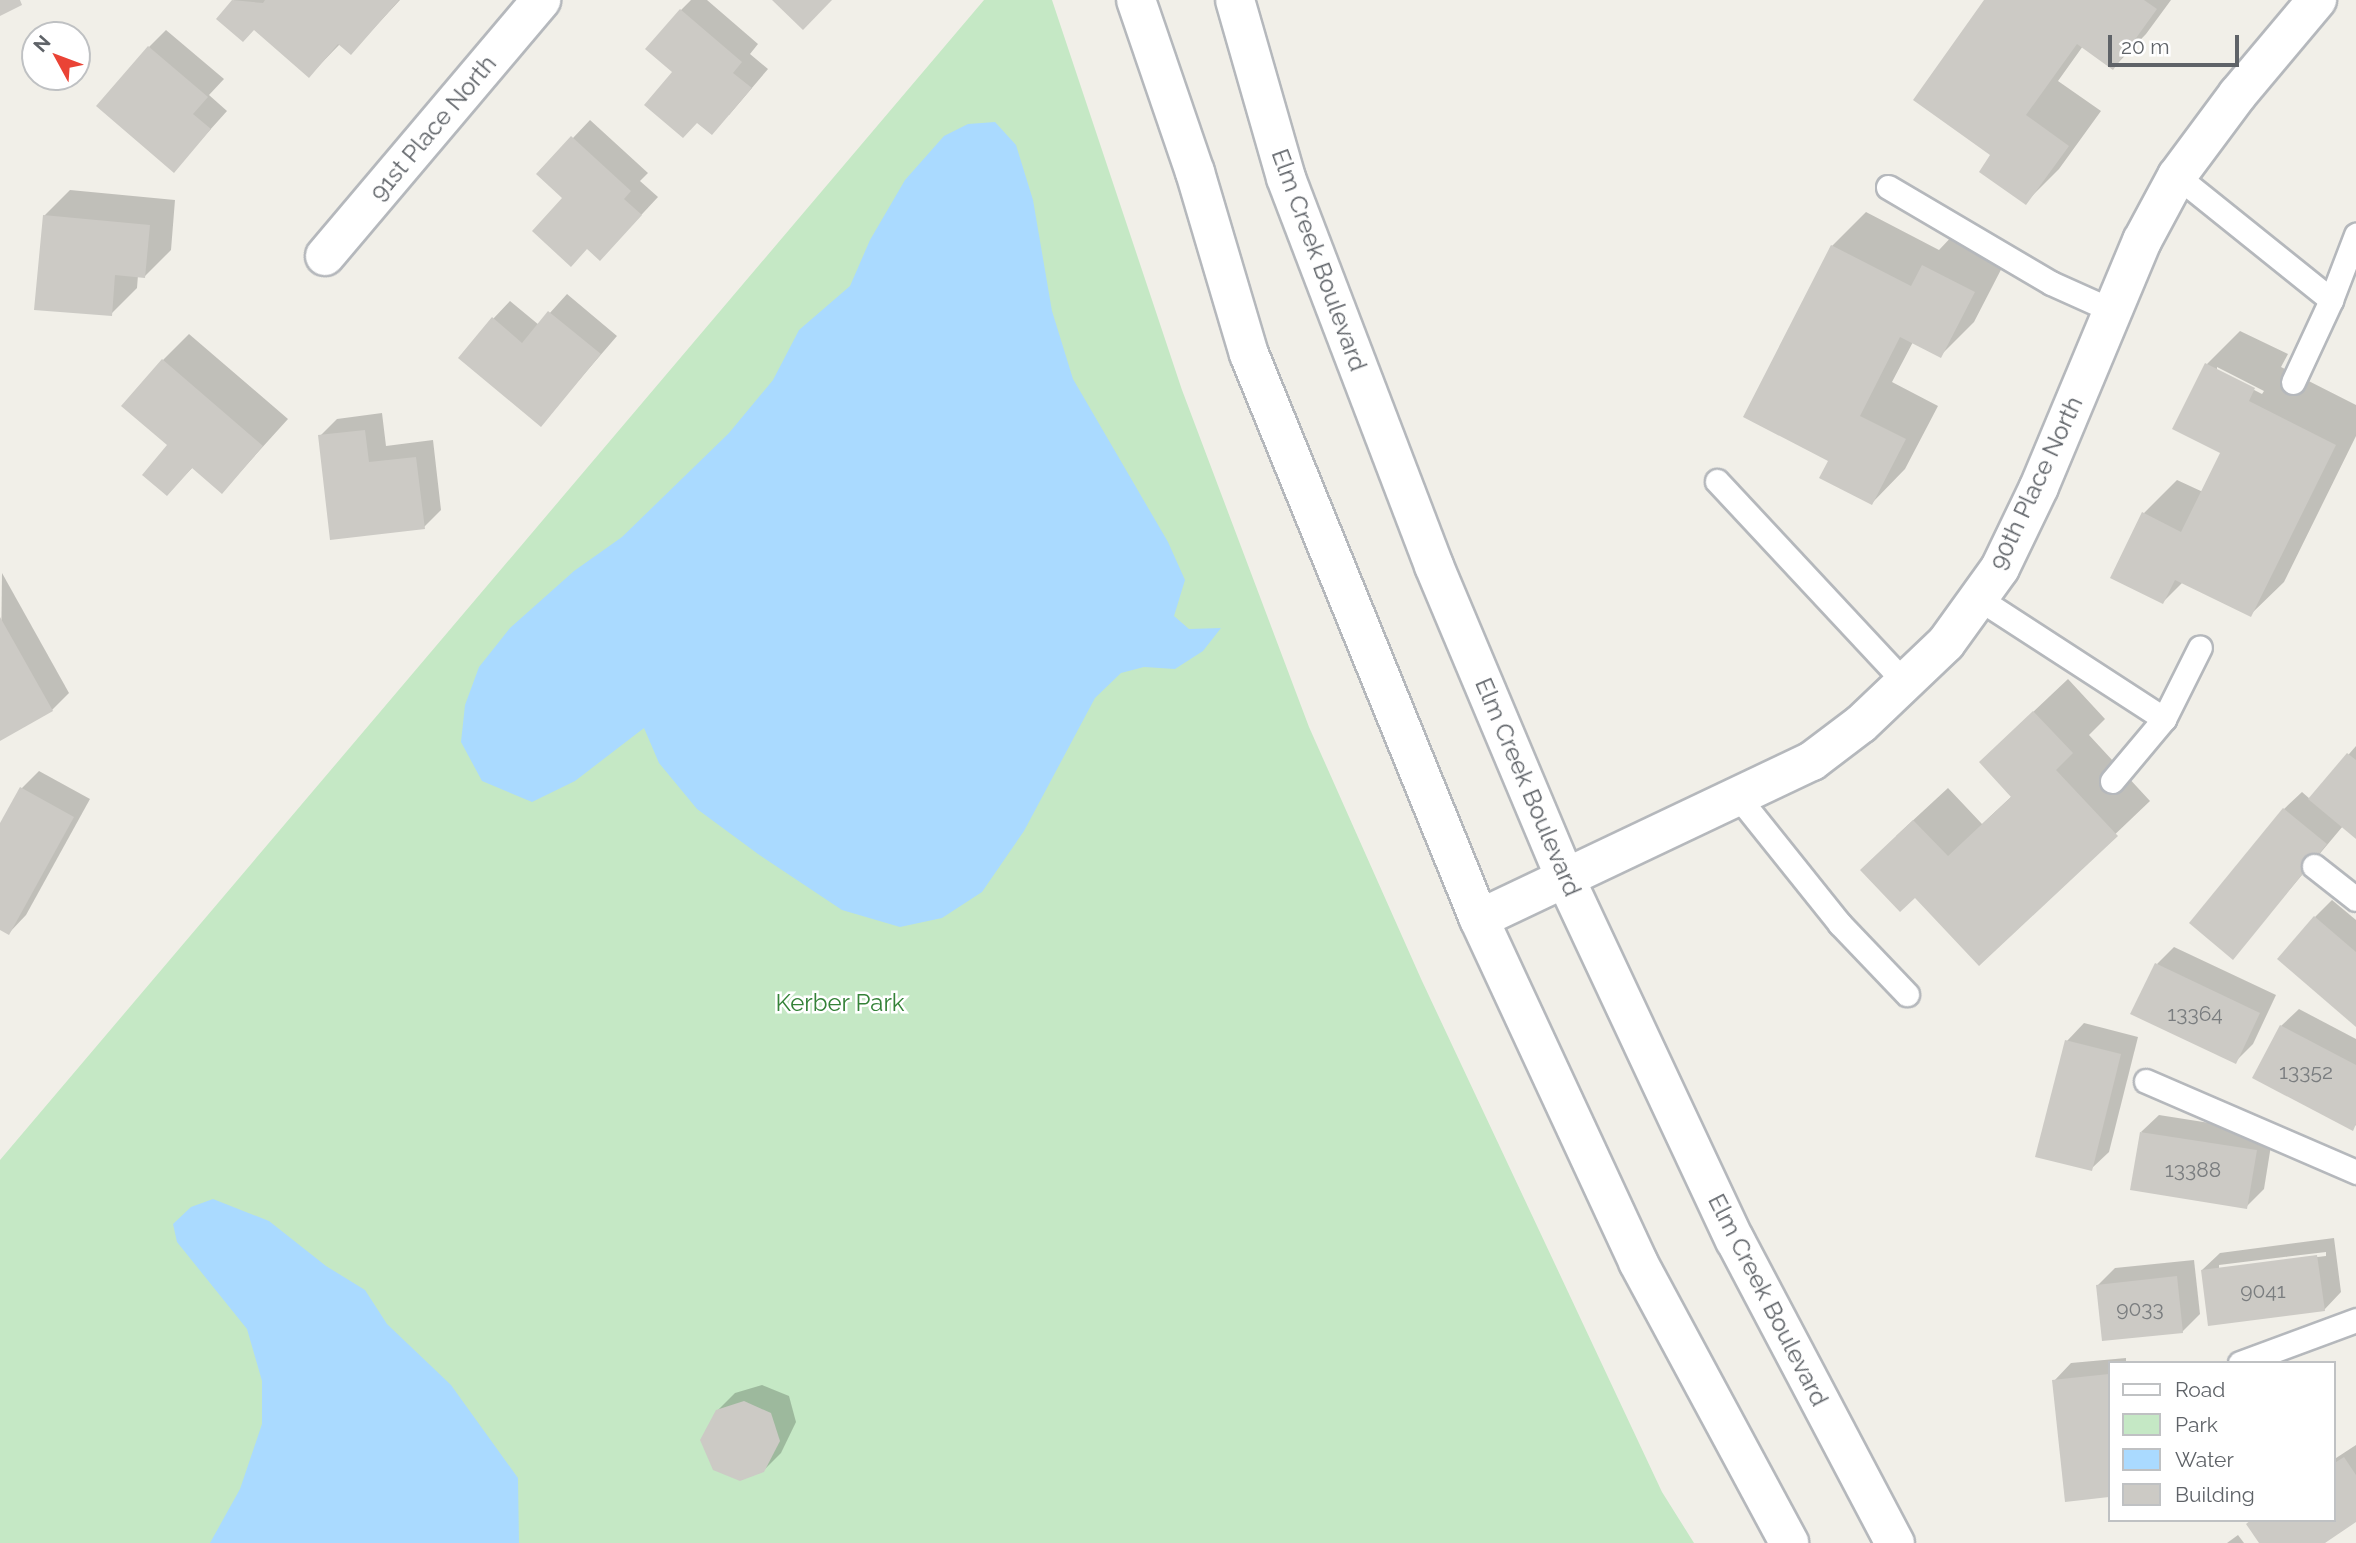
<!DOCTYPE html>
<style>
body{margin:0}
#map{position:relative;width:2356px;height:1543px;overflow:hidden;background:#f1efe8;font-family:Raleway,sans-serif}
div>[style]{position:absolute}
.green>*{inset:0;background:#c5e8c5}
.water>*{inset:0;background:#aadaff}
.shadow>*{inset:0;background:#0003}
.building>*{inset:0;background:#cccac5}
.roads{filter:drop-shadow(2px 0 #b5b8bc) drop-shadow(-2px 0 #b5b8bc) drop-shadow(0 2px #b5b8bc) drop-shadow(0 -2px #b5b8bc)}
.service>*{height:23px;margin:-11.5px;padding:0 11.5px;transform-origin:11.5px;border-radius:11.5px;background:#fff}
.minor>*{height:38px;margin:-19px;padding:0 19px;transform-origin:19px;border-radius:19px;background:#fff}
.secondary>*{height:38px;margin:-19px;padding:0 19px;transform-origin:19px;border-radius:19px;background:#fff}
span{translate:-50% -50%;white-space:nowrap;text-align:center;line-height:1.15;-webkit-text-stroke:5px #fff;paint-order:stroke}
.number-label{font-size:21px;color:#7a7d7f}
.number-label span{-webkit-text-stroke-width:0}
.street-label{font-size:24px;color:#5f6368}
.park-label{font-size:24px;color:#348238}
.legend{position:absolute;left:2108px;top:1361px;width:228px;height:161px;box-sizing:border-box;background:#fff;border:2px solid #bfc1c3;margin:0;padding:9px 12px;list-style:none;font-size:21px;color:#5f6368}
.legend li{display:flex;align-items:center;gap:14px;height:35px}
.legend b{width:35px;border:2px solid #bfc1c3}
.north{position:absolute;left:21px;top:21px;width:70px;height:70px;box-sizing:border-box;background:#fff;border:2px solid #bfc1c3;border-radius:50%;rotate:311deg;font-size:19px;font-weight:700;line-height:28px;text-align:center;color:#5f6368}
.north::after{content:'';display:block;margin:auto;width:24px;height:32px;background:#ea4335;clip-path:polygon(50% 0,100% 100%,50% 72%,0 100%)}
.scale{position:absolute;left:2108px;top:35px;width:131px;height:32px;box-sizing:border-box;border:4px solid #5f6368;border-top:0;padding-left:9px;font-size:21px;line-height:24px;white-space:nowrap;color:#5f6368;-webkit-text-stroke:5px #fff;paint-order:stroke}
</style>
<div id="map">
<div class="green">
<div style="clip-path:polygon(984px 0,1052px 0,1182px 390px,1309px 727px,1422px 981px,1662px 1492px,1694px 1543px,0 1543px,0 1160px)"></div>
</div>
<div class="water">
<div style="clip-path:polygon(995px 122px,1016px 145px,1033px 200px,1052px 311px,1073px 379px,1168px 542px,1185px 580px,1174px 616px,1189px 629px,1221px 628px,1203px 651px,1175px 669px,1144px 667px,1121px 673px,1095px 698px,1024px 831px,982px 892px,942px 918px,900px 927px,842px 910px,758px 854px,697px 809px,659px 763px,644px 728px,575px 781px,532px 802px,482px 781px,461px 742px,465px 705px,479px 667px,510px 628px,574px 571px,622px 537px,729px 433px,773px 380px,799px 330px,850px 286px,870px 240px,905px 180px,944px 136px,968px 124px)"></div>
<div style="clip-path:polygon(213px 1199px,269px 1221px,326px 1266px,365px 1290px,387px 1324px,451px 1385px,518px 1478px,519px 1543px,210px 1543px,240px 1489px,262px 1424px,262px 1381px,247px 1329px,177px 1242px,173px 1224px,191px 1207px)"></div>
</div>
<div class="shadow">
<div style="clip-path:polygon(234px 0,400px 0,351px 53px,340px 44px,309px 76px,254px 28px,218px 19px)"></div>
<div style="clip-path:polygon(691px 0,707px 0,758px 44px,750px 54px,768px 69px,729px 115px,674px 72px,681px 10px)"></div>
<div style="clip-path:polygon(1986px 0,2171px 0,2146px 34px,2113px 68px,2083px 46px,2058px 81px,2101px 111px,2059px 169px,2026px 202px,1993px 155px)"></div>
<div style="clip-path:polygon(166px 30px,224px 79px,209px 95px,227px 111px,174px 170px,149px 47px)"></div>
<div style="clip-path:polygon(590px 120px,648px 173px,640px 181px,658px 197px,617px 241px,588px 247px,565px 198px,539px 174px)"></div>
<div style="clip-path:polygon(70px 190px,175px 200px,171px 250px,145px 276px,138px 275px,137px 288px,111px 314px,44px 216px)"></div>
<div style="clip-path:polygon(1866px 212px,1939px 250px,1956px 232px,2007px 258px,1974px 322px,1940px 356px,1913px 342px,1892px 382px,1938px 406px,1905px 469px,1872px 503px,1830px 460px,1832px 246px)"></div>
<div style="clip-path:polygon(567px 294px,617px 336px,541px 424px,493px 319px,510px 301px,539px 325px)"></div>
<div style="clip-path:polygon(evenodd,2240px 331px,2288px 354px,2281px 367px,2356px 405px,2356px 436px,2284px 582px,2250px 615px,2183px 582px,2163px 602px,2144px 513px,2177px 480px,2203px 492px,2222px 453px,2207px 364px,2240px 331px,2217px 367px,2264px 391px,2262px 394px,2217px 371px,2217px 367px)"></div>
<div style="clip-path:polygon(189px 334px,288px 419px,222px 492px,193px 467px,167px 494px,170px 444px,163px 360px)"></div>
<div style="clip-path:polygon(382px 413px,386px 446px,433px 440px,441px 510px,424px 527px,320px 436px,337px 419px)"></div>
<div style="clip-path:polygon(2px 573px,69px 693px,52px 710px,0 737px)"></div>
<div style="clip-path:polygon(2068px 679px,2105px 719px,2089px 735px,2150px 801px,1979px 964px,1896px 836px,1948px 788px,1982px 824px,2012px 796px,2015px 729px)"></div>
<div style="clip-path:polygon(2356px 746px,2356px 836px,2343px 826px,2233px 957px,2284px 809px,2302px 792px,2310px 799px)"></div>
<div style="clip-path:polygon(39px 771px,90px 799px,26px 915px,9px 933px,0 928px,0 827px,22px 788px)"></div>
<div style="clip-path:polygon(2332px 900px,2356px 920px,2356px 1024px,2315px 917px)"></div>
<div style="clip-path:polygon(2174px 947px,2276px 995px,2253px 1044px,2235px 1062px,2157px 964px)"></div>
<div style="clip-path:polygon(2299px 1009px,2356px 1039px,2356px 1125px,2352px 1128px,2281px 1026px)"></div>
<div style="clip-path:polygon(2084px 1023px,2138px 1037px,2109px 1152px,2091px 1169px,2067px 1041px)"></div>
<div style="clip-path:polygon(2159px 1115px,2273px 1133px,2264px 1189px,2246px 1207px,2141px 1132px)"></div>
<div style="clip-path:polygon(evenodd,2334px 1238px,2341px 1292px,2324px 1310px,2202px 1270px,2220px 1253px,2334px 1238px,2326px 1252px,2326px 1256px,2219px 1269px,2219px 1265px,2326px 1252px)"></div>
<div style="clip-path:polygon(2194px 1260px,2200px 1314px,2182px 1332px,2098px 1285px,2115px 1268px)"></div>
<div style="clip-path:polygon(2126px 1358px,2126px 1363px,2109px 1363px,2109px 1495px,2066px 1500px,2054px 1381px,2071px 1363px)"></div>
<div style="clip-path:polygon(762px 1385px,789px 1396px,796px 1422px,781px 1453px,763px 1471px,717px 1411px,735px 1393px)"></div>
<div style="clip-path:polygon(2356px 1445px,2356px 1520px,2322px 1543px,2261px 1543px,2333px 1520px,2333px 1460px)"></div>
<div style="clip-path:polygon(2238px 1535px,2244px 1543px,2227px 1543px)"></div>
</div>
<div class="building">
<div style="clip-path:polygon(0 0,20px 0,22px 5px,0 16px)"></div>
<div style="clip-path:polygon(232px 0,263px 3px,265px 0,399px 0,351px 55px,338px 44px,309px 78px,254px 30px,243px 42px,216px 19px)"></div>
<div style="clip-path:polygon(772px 0,832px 0,803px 30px)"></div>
<div style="clip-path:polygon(1984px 0,2144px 0,2157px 9px,2113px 70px,2077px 44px,2026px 115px,2069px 146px,2026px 205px,1979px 172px,1990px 155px,1913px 100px)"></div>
<div style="clip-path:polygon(680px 9px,742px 62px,733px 73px,752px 88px,712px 135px,697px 123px,683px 138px,644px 105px,672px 72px,645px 49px)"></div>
<div style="clip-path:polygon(148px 46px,208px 97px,193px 114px,211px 129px,174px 173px,96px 106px)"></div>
<div style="clip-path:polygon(571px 136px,631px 191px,624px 199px,642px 215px,600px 261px,587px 249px,571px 267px,532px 231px,562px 198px,536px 174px)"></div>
<div style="clip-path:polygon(43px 215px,150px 225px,145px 278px,115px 275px,112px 316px,34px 310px)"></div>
<div style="clip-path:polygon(1831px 245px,1911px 286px,1922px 265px,1975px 292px,1941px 358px,1900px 337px,1860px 416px,1906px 439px,1872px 505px,1819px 478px,1828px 461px,1743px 417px)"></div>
<div style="clip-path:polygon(548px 311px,601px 354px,541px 427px,458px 358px,492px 317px,522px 343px)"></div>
<div style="clip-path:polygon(162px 359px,263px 446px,222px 494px,192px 468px,167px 496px,142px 475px,167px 445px,121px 406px)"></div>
<div style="clip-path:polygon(2205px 363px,2255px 388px,2249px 401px,2336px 445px,2251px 617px,2175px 580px,2163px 604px,2110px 578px,2142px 512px,2181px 532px,2220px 453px,2172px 429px)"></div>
<div style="clip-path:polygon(365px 430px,369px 462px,416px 457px,425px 529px,330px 540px,318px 435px)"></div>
<div style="clip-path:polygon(0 617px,53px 711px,0 741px)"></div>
<div style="clip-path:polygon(2033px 711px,2073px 753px,2056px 770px,2118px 836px,1979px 966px,1915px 898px,1900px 912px,1860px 870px,1913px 820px,1948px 856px,2011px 797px,1979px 762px)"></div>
<div style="clip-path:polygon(2347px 753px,2356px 760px,2356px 839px,2308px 799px)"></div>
<div style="clip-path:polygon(20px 787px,74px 817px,9px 935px,0 930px,0 823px)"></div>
<div style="clip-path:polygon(2283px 808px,2327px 844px,2233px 960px,2189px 923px)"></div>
<div style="clip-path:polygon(2314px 916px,2356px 952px,2356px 1027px,2277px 959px)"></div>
<div style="clip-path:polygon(2155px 963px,2260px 1013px,2236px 1064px,2130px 1014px)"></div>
<div style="clip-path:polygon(2280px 1025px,2356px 1065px,2356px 1124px,2353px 1131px,2252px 1078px)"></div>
<div style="clip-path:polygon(2065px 1040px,2121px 1054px,2092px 1171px,2035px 1157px)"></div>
<div style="clip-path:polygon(2140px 1132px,2257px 1150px,2247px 1209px,2130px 1190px)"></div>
<div style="clip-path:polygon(2317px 1255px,2325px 1311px,2208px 1326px,2201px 1270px)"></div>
<div style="clip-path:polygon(2177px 1276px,2183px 1333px,2102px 1341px,2096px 1285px)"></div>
<div style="clip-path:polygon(2109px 1374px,2109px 1497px,2065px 1502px,2052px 1380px)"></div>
<div style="clip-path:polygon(744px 1401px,771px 1413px,780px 1441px,764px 1472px,740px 1481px,713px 1470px,700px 1440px,716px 1410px)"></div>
<div style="clip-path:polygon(2344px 1457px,2356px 1475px,2356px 1522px,2325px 1543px,2259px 1543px,2246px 1524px,2251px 1520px,2333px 1520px,2333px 1464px)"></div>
</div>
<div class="roads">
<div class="service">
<div style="left:2177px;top:176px;width:198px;rotate:38.8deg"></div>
<div style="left:2331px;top:300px;width:70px;rotate:-69deg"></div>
<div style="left:1888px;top:187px;width:189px;rotate:30.5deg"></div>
<div style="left:2051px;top:283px;width:66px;rotate:24.2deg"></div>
<div style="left:2293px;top:382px;width:90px;rotate:-65.1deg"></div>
<div style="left:1717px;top:481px;width:277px;rotate:47deg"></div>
<div style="left:1978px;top:598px;width:222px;rotate:33deg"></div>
<div style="left:2164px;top:719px;width:80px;rotate:-63.4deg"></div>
<div style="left:2112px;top:781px;width:81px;rotate:-50deg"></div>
<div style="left:1739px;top:798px;width:161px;rotate:51.3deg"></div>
<div style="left:1840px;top:924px;width:97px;rotate:46.3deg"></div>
<div style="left:2314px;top:866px;width:53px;rotate:38.2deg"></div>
<div style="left:2146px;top:1081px;width:229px;rotate:23.4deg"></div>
<div style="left:2240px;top:1363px;width:124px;rotate:-20.3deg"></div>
</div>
<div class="minor">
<div style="left:325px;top:256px;width:335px;rotate:-49.8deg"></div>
<div style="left:1479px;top:919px;width:369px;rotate:-25.4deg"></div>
<div style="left:1812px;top:761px;width:61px;rotate:-37.1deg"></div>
<div style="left:1861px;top:724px;width:117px;rotate:-43.6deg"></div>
<div style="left:1946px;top:643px;width:92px;rotate:-54.2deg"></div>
<div style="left:2000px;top:568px;width:90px;rotate:-64.3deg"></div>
<div style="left:2039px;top:487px;width:267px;rotate:-67.3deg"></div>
<div style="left:2142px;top:241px;width:74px;rotate:-61.7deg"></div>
<div style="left:2177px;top:176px;width:102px;rotate:-53.4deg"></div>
<div style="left:2238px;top:94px;width:123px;rotate:-50deg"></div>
</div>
<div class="secondary">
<div style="left:1136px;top:0;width:182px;rotate:71.1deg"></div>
<div style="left:1195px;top:172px;width:190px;rotate:73.5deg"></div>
<div style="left:1249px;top:354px;width:610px;rotate:67.85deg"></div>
<div style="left:1479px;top:919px;width:378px;rotate:65.1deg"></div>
<div style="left:1638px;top:1262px;width:319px;rotate:61.7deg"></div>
<div style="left:1235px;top:0;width:185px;rotate:74deg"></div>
<div style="left:1286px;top:178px;width:415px;rotate:69.1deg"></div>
<div style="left:1434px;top:566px;width:341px;rotate:67.2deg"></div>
<div style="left:1566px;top:880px;width:398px;rotate:64.9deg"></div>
<div style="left:1735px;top:1240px;width:343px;rotate:62.2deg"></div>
</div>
</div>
<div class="number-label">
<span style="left:2195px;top:1014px">13364</span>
<span style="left:2306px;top:1072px">13352</span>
<span style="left:2193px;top:1170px">13388</span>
<span style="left:2263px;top:1291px">9041</span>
<span style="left:2140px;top:1309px">9033</span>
</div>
<div class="street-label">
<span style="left:433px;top:128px;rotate:-50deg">91st Place North</span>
<span style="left:1319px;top:260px;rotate:70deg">Elm Creek Boulevard</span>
<span style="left:2036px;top:483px;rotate:-65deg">90th Place North</span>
<span style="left:1528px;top:787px;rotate:67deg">Elm Creek Boulevard</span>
<span style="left:1768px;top:1300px;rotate:63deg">Elm Creek Boulevard</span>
</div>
<div class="park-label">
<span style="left:840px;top:1003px">Kerber Park</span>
</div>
<ul class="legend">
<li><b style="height:9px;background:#fff"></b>Road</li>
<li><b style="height:19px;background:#c5e8c5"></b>Park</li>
<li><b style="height:19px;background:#aadaff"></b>Water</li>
<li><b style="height:19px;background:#cccac5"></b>Building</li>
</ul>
<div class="north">N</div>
<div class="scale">20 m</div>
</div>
